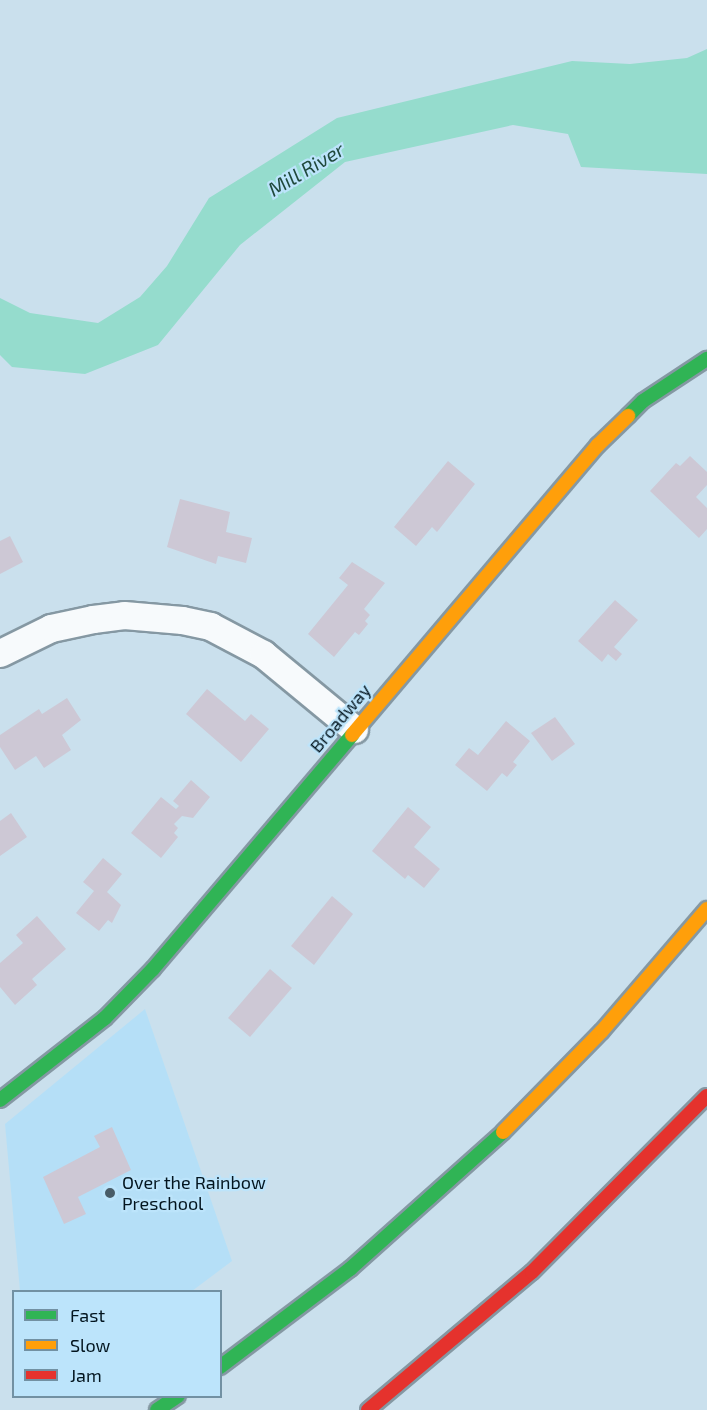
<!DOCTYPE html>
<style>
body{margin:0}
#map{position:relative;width:707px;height:1410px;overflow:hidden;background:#cae0ed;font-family:"Exo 2",sans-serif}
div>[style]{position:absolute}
.built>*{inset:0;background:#b5dff7}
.water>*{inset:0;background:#95dccd}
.building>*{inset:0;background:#cdc8d5}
.roads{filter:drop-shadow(2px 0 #8598a3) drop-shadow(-2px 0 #8598a3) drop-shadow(0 2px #8598a3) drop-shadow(0 -2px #8598a3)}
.street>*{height:27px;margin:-13.5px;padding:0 13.5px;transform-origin:13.5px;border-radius:13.5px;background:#f7fafc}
.fast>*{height:14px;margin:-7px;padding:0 7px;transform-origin:7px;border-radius:7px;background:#30b455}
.slow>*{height:14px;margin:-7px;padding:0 7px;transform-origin:7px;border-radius:7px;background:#ff9f0a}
.jam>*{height:14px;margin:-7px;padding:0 7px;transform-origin:7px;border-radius:7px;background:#e5322d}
.dots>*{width:16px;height:16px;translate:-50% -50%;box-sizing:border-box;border:3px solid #bce4fb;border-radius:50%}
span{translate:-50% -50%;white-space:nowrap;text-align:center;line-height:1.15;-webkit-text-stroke:4.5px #bce4fb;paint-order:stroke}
.street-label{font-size:18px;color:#03151f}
.poi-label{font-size:18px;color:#03151f}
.left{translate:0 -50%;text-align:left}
.water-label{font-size:20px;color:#20493d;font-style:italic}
.legend{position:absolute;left:12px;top:1290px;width:210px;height:108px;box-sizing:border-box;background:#bce4fb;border:2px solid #7291a3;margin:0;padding:8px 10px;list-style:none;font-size:18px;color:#03151f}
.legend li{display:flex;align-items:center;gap:12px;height:30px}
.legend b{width:30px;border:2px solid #7291a3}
</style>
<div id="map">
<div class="built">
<div style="clip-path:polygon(145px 1009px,232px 1261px,192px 1291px,20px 1291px,5px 1124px)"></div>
</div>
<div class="water">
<div style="clip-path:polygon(707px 49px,707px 174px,581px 167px,568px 134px,513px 125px,345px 162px,240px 245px,158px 345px,85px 374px,12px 367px,0 355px,0 298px,30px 313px,98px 323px,140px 297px,167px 266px,209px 198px,337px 118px,572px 61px,630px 64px,687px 58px)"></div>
</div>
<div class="building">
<div style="clip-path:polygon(690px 456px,707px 472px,707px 485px,696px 497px,707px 508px,707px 529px,699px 538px,650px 491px,676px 463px,680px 466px)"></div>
<div style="clip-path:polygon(448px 461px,475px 484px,437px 532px,432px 527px,416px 546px,394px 527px)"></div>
<div style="clip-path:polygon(180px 499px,230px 512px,226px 532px,252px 538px,246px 563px,218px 556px,216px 564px,167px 547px)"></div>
<div style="clip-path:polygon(10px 536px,23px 562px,0 574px,0 541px)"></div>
<div style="clip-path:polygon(352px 562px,385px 583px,364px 609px,370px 615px,365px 621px,368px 624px,359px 635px,355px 632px,334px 657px,308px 634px,348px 585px,339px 578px)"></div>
<div style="clip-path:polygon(615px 600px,638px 620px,614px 647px,622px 654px,616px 661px,608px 654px,602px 662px,578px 641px)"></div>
<div style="clip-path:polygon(207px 689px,245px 721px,251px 714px,269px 729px,241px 762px,186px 714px)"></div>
<div style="clip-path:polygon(67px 698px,81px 720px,62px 735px,71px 750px,44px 768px,36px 756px,15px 770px,0 747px,0 735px,39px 709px,42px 714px)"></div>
<div style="clip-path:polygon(555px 717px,575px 744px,552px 761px,531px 733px)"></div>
<div style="clip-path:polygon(506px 721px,530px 741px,513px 762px,517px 765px,507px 777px,502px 773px,487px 791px,455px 765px,469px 748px,478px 755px)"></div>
<div style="clip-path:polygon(191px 780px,210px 797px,193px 818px,182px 816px,174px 824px,178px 828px,174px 833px,178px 837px,161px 858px,131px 833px,161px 797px,176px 809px,179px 806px,173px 801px)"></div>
<div style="clip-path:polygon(408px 807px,431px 827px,414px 847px,440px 869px,424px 888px,408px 875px,405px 879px,372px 851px)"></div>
<div style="clip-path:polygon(11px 813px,27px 837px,0 856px,0 821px)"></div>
<div style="clip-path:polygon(103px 858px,122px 874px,107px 892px,121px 905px,112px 923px,108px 920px,99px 931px,76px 913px,94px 891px,83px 882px)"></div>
<div style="clip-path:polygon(332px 896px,353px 914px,314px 965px,291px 946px)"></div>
<div style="clip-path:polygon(37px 916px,66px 949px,32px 979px,37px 985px,15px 1005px,0 987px,0 963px,23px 943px,16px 935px)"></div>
<div style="clip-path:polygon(270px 969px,292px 988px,250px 1037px,228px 1018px)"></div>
<div style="clip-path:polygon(112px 1127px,131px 1170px,78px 1197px,86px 1214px,64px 1224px,43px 1177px,100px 1147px,94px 1136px)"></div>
</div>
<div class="roads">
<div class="street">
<div style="left:0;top:653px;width:57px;rotate:-26.1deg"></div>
<div style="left:51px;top:628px;width:43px;rotate:-12.1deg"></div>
<div style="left:93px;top:619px;width:31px;rotate:-7deg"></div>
<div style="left:124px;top:615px;width:58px;rotate:4.9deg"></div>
<div style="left:182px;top:620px;width:29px;rotate:12deg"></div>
<div style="left:210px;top:626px;width:60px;rotate:27.8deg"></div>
<div style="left:263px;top:654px;width:118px;rotate:39.5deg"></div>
</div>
<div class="fast">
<div style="left:628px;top:416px;width:21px;rotate:-45deg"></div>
<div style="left:643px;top:401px;width:77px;rotate:-33.3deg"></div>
<div style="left:0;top:1100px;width:133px;rotate:-38deg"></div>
<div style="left:105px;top:1018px;width:69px;rotate:-45.6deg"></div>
<div style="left:153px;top:969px;width:307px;rotate:-49.6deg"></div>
<div style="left:220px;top:1367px;width:163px;rotate:-37deg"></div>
<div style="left:350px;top:1269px;width:205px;rotate:-41.8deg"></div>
<div style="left:157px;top:1410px;width:25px;rotate:-34deg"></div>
</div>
<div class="slow">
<div style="left:352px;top:735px;width:380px;rotate:-49.7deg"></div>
<div style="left:598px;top:445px;width:42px;rotate:-44deg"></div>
<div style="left:503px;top:1132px;width:141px;rotate:-45.6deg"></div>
<div style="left:602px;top:1031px;width:161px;rotate:-49.3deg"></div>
</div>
<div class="jam">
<div style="left:368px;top:1410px;width:214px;rotate:-40.1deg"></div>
<div style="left:532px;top:1272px;width:248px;rotate:-45.2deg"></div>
</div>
</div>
<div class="dots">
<div style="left:110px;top:1193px;background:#495c67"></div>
</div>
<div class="street-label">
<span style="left:340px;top:718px;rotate:-50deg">Broadway</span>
</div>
<div class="poi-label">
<span class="left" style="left:122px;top:1193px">Over the Rainbow<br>Preschool</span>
</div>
<div class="water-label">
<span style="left:306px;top:169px;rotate:-31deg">Mill River</span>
</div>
<ul class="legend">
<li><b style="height:8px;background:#30b455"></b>Fast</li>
<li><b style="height:8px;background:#ff9f0a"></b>Slow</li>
<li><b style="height:8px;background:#e5322d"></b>Jam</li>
</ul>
</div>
